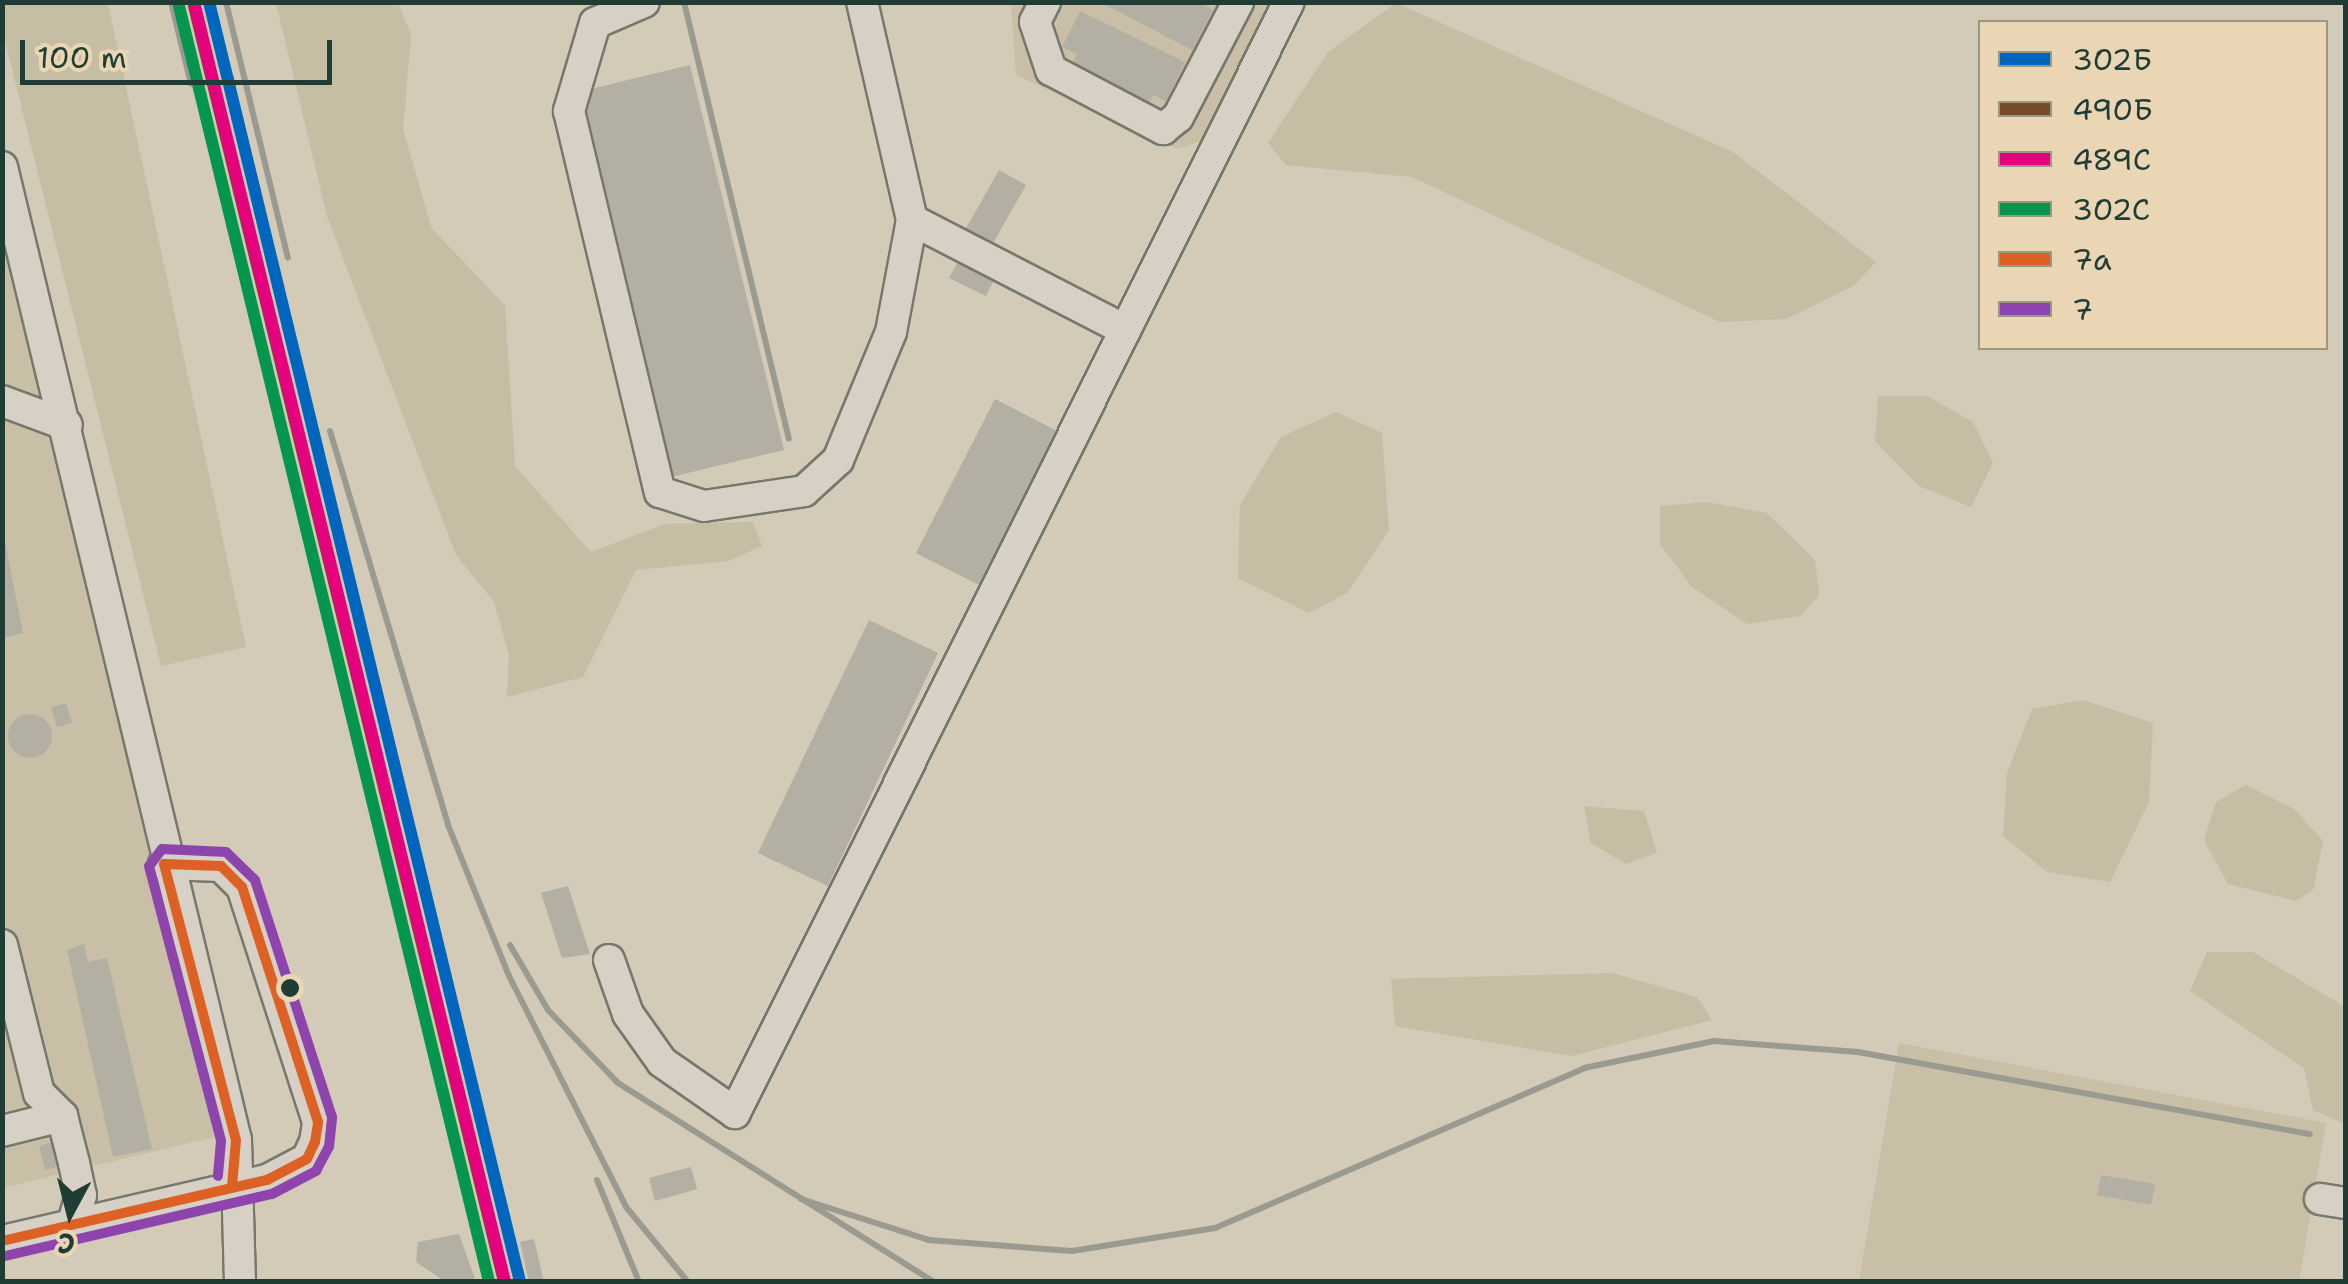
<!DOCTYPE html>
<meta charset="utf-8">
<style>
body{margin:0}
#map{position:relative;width:2348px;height:1284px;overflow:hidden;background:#d3cab7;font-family:"Shantell Sans",sans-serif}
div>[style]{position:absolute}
.built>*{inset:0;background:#c8bfa6}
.green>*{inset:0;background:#c6bda5}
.building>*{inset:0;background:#b3afa2}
.round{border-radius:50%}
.roads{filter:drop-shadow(2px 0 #76776d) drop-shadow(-2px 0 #76776d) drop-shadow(0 2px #76776d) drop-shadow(0 -2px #76776d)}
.minor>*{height:30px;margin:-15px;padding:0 15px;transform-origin:15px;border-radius:15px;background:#d7d0c4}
.rail>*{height:6px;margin:-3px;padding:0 3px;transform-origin:3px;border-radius:3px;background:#9b9a90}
.bus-1>*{height:10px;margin:-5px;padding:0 5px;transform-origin:5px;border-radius:5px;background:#dd6124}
.bus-2>*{height:10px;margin:-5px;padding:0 5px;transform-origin:5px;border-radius:5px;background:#8e44ad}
.rail-1>*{height:12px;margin:-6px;padding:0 6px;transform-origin:6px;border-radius:6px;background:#0065bd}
.rail-2>*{height:12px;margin:-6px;padding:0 6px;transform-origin:6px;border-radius:6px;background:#7a4b2a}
.rail-3>*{height:12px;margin:-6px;padding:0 6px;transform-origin:6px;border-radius:6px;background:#e5007d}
.rail-4>*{height:12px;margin:-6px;padding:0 6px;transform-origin:6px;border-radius:6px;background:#05964d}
.dots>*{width:28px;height:28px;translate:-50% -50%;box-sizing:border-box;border:5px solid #ead6b4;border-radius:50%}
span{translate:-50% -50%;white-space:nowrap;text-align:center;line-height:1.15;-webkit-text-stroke:10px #ead6b4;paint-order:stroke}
.frame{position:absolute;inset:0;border:5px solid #1f3d34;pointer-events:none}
.legend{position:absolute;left:1978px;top:20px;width:350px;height:330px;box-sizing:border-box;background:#ead6b4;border:2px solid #999981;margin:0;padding:12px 18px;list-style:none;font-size:30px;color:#1f3d34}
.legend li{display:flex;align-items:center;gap:20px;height:50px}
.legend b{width:50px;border:2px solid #999981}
.north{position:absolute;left:20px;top:1164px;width:100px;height:100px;-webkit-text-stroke:8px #ead6b4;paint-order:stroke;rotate:187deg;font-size:28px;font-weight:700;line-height:40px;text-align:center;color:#1f3d34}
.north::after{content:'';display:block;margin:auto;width:35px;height:45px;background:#1f3d34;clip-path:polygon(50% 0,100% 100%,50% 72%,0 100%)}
.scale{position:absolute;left:20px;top:40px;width:312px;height:45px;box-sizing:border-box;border:5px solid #1f3d34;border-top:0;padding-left:12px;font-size:30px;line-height:35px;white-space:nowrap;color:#1f3d34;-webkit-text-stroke:8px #ead6b4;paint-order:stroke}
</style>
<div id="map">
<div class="built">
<div style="clip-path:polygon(1011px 3px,1274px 3px,1202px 141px,1178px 149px,1016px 75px)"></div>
<div style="clip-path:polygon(3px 149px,214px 1137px,2px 1188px)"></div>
<div style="clip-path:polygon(1899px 1043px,2326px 1123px,2299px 1281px,1859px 1282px)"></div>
</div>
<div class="green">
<div style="clip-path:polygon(2px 3px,108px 3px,246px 647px,161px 666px,3px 33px)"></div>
<div style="clip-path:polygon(276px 3px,398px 3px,411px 35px,403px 130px,432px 229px,505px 305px,515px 466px,591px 552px,665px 524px,753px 522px,762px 546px,728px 561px,636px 570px,583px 677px,507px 697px,509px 654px,494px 602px,456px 555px,327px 216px)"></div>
<div style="clip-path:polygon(1396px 3px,1733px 152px,1876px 262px,1853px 286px,1786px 319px,1720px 322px,1412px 177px,1286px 165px,1268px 143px,1328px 52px)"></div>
<div style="clip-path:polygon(1878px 396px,1927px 396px,1973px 422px,1993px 463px,1971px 507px,1919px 486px,1875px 441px)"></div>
<div style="clip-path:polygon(1336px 412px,1382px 433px,1389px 530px,1347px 593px,1309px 613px,1238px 578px,1240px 505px,1281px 437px)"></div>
<div style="clip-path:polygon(1707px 502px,1767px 513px,1815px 560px,1819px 595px,1801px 616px,1747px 624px,1692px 587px,1660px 544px,1660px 506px)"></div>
<div style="clip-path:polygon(2083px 700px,2153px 723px,2149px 802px,2110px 882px,2047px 872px,2003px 836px,2007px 773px,2032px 709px)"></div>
<div style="clip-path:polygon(2246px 785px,2294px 809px,2323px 841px,2313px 890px,2296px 901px,2228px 884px,2204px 840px,2216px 802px)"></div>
<div style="clip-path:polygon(1584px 806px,1644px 811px,1657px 853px,1626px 864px,1591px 843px)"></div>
<div style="clip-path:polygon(2207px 952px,2253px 952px,2345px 1007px,2345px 1124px,2313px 1110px,2304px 1068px,2190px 991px)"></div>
<div style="clip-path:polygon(1612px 973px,1697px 997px,1712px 1020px,1571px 1056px,1395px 1026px,1391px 979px)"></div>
</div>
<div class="building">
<div style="clip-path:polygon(1100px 2px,1199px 2px,1213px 10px,1192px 50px)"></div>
<div style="clip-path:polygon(1080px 11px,1185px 62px,1166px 101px,1153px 95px,1144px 113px,1067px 75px,1077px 54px,1062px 47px)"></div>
<div style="clip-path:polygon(690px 65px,784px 450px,671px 477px,578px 92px)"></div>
<div style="clip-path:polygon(999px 170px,1026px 185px,992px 245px,965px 230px)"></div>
<div style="clip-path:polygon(964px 250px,1000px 268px,986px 296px,949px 278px)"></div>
<div style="clip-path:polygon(995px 399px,1057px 431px,979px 585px,916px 553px)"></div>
<div style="clip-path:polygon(2px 527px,23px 633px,2px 638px)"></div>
<div style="clip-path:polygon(869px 620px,938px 653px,828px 886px,758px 853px)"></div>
<div style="clip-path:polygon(66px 703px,72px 723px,57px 727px,51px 707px)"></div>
<div class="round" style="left:8px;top:714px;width:44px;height:44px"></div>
<div style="clip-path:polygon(568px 886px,590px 954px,562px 958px,541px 893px)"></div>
<div style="clip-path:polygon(84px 944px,88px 962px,107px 958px,152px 1149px,113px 1157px,67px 950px)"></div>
<div style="clip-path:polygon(56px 1141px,63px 1166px,45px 1170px,39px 1146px)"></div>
<div style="clip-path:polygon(691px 1167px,697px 1189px,655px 1201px,649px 1178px)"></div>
<div style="clip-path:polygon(2101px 1175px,2155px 1184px,2151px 1205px,2097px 1195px)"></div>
<div style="clip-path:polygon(459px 1234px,476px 1282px,446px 1282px,416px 1262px,418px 1242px)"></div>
<div style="clip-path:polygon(534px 1239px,544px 1282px,529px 1282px,520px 1242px)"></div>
</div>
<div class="roads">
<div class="minor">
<div style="left:644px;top:2px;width:53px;rotate:156.8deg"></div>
<div style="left:595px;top:23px;width:92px;rotate:106.5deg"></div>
<div style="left:569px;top:111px;width:392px;rotate:76.6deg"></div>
<div style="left:660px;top:492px;width:46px;rotate:17.7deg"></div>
<div style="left:704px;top:506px;width:101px;rotate:-8.5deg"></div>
<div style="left:804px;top:491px;width:46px;rotate:-42.4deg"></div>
<div style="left:838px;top:460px;width:139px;rotate:-67.5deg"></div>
<div style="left:891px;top:332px;width:114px;rotate:-79.4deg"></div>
<div style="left:912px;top:220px;width:224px;rotate:-102.9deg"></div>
<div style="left:1045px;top:2px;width:22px;rotate:117deg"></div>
<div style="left:1035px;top:22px;width:51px;rotate:71.6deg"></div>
<div style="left:1051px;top:70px;width:127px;rotate:27.8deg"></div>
<div style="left:1163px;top:129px;width:19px;rotate:-39deg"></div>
<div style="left:1178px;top:117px;width:130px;rotate:-62.4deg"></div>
<div style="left:2px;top:167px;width:1001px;rotate:76.48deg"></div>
<div style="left:236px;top:1140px;width:142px;rotate:88.4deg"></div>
<div style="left:912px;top:220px;width:240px;rotate:27.3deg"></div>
<div style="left:2px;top:401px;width:69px;rotate:20.3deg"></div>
<div style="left:2px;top:945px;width:153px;rotate:76deg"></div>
<div style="left:39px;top:1093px;width:33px;rotate:45deg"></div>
<div style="left:62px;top:1116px;width:49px;rotate:75.7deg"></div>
<div style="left:74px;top:1163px;width:33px;rotate:78deg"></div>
<div style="left:81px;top:1195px;width:29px;rotate:106deg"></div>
<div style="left:609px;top:960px;width:57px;rotate:70.6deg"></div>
<div style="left:628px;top:1014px;width:59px;rotate:54.7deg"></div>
<div style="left:662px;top:1062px;width:89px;rotate:34.9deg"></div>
<div style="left:735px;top:1113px;width:1241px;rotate:-63.5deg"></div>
<div style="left:2px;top:1131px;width:62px;rotate:-14deg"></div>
<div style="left:2320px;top:1199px;width:26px;rotate:9deg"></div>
<div style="left:2px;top:1241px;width:272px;rotate:-13deg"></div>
<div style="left:267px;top:1180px;width:45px;rotate:-27.7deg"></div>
<div style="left:307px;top:1159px;width:19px;rotate:-65deg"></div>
<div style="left:315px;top:1142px;width:20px;rotate:-81deg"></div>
<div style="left:318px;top:1122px;width:247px;rotate:-107.9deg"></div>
<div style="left:242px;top:887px;width:30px;rotate:-135deg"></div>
<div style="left:221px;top:866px;width:57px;rotate:-178deg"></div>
</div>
</div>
<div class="rail">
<div style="left:171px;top:2px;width:84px;rotate:76.3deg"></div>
<div style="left:226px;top:2px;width:263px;rotate:76.4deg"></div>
<div style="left:684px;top:2px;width:449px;rotate:76.5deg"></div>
<div style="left:231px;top:77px;width:48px;rotate:81.5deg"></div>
<div style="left:330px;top:431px;width:411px;rotate:73.3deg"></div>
<div style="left:448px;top:825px;width:163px;rotate:68deg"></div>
<div style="left:509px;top:976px;width:259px;rotate:63.1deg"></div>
<div style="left:626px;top:1207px;width:97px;rotate:50.4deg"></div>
<div style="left:510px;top:945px;width:75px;rotate:59.7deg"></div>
<div style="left:548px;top:1010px;width:101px;rotate:46.2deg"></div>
<div style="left:618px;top:1083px;width:373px;rotate:32.2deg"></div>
<div style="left:597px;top:1180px;width:110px;rotate:67.6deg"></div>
<div style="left:801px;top:1199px;width:134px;rotate:17.8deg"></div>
<div style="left:929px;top:1240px;width:143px;rotate:4.4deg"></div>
<div style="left:1072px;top:1251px;width:145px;rotate:-9.1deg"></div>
<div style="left:1215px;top:1228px;width:402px;rotate:-23.4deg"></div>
<div style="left:1584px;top:1068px;width:133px;rotate:-11.7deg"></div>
<div style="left:1714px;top:1041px;width:144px;rotate:4.4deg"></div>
<div style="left:1858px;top:1052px;width:459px;rotate:10.3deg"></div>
</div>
<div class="bus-1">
<div style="left:2px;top:1241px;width:272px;rotate:-13deg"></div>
<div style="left:267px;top:1180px;width:45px;rotate:-27.7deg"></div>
<div style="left:307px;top:1159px;width:19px;rotate:-65deg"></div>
<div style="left:315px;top:1142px;width:20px;rotate:-81deg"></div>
<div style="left:318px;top:1122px;width:247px;rotate:-107.9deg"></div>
<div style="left:242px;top:887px;width:30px;rotate:-135deg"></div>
<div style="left:221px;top:866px;width:57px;rotate:-178deg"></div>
<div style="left:164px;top:864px;width:285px;rotate:75.4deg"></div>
<div style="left:236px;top:1140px;width:47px;rotate:94.9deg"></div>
</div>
<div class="bus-2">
<div style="left:5px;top:1256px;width:274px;rotate:-13.1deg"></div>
<div style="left:272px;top:1194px;width:50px;rotate:-27.6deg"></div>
<div style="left:316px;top:1171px;width:27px;rotate:-62deg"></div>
<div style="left:329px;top:1147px;width:30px;rotate:-84deg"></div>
<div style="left:332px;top:1117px;width:249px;rotate:-108deg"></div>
<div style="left:255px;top:880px;width:40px;rotate:-136deg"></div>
<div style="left:226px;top:852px;width:64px;rotate:-177.3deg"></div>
<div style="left:162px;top:849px;width:21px;rotate:127deg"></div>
<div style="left:149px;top:866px;width:284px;rotate:75.3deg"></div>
<div style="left:221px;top:1141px;width:35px;rotate:95deg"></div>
</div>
<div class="rail-1">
<div style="left:209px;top:2px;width:1317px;rotate:76.34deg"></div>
</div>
<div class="rail-2">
<div style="left:194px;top:6px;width:1313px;rotate:76.34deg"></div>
</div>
<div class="rail-3">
<div style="left:194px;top:2px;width:1317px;rotate:76.34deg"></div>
</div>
<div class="rail-4">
<div style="left:179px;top:6px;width:1313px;rotate:76.34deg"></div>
</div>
<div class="dots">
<div style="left:290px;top:988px;background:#1f3d34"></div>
</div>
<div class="frame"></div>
<ul class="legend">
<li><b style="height:12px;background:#0065bd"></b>302Б</li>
<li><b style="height:12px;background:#7a4b2a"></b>490Б</li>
<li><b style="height:12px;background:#e5007d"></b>489С</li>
<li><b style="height:12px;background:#05964d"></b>302С</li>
<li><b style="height:12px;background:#dd6124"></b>7а</li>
<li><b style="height:12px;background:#8e44ad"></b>7</li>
</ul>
<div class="north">С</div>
<div class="scale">100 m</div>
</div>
